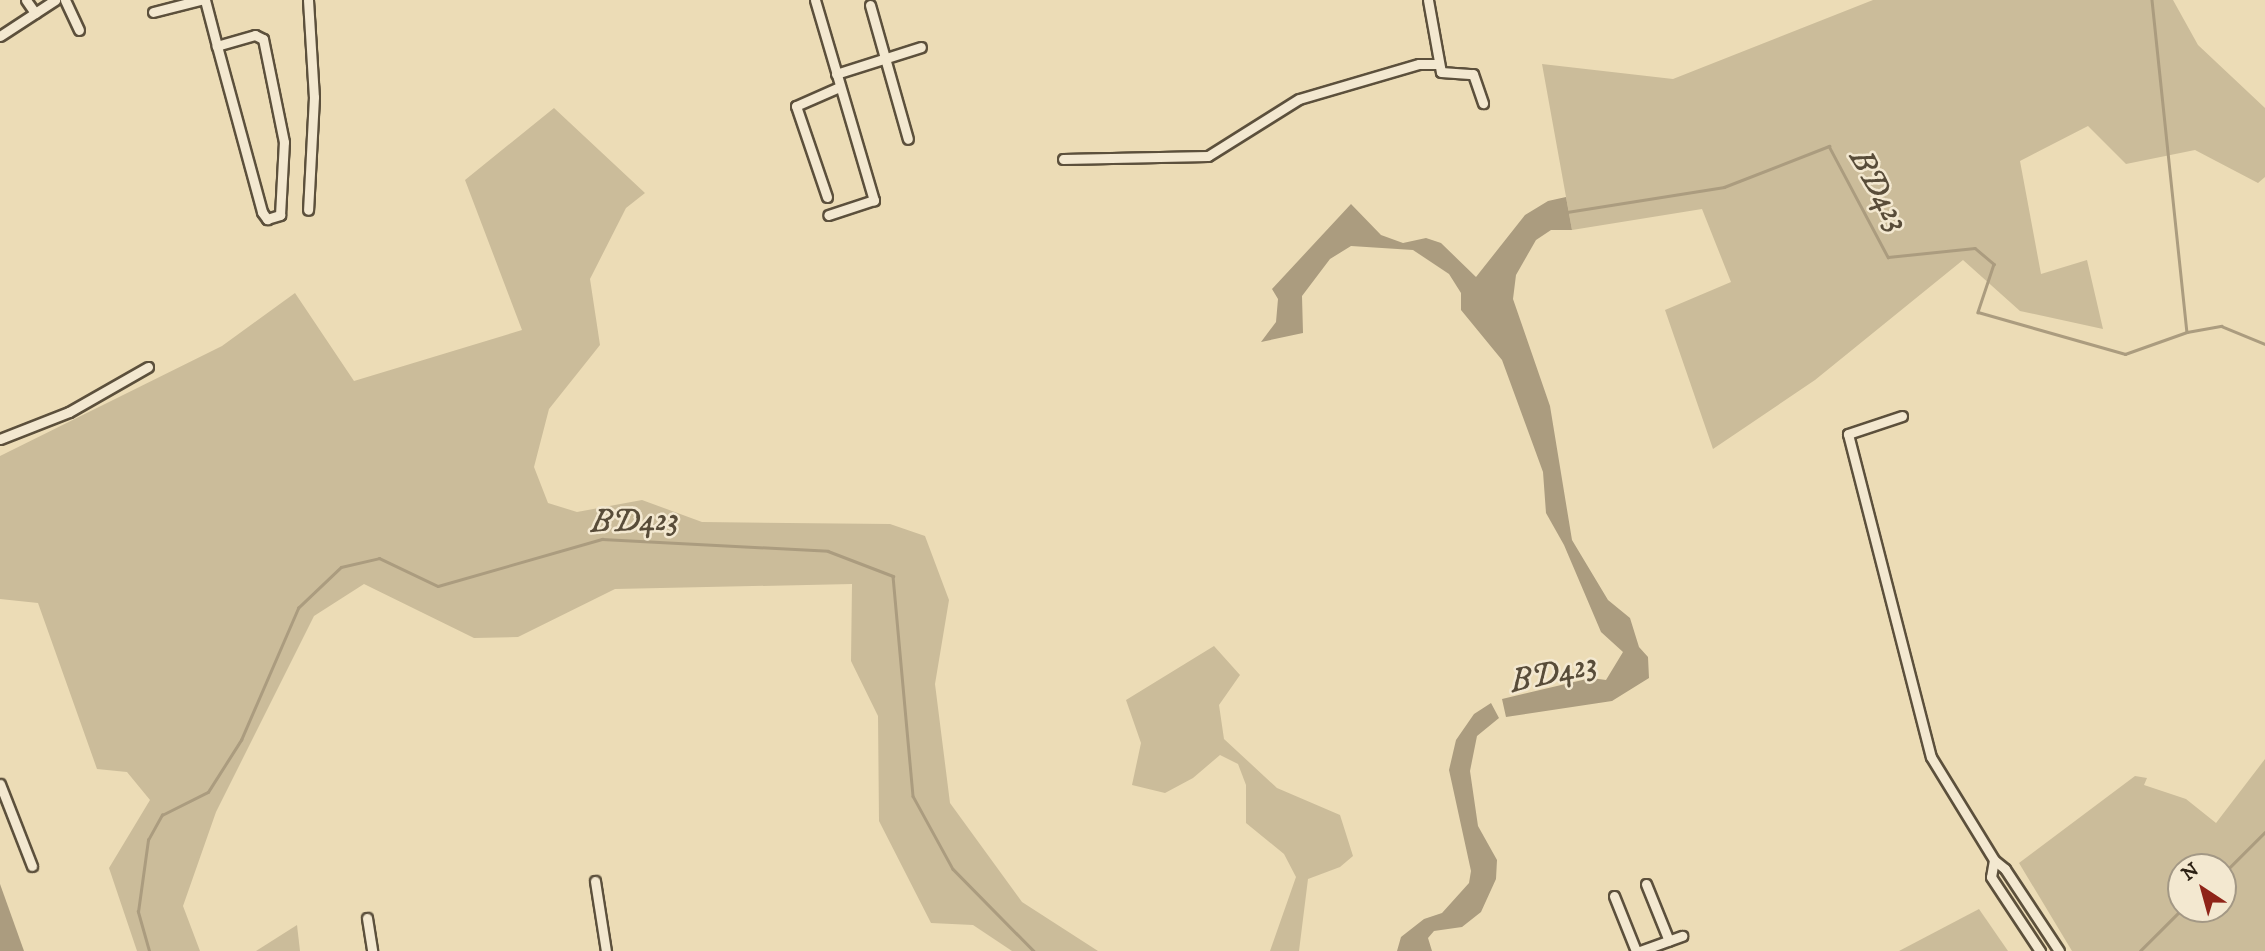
<!DOCTYPE html>
<style>
body{margin:0}
#map{position:relative;width:2265px;height:951px;overflow:hidden;background:#ecdcb6;font-family:"IM FELL DW Pica",serif}
div>[style]{position:absolute}
.green>*{inset:0;background:#cbbc9a}
.water>*{inset:0;background:#ab9c7f}
.stream>*{height:2.5px;margin:-1.25px;padding:0 1.25px;transform-origin:1.25px;border-radius:1.25px;background:#ab9c7f}
.roads{filter:drop-shadow(2px 0 #5c503c) drop-shadow(-2px 0 #5c503c) drop-shadow(0 2px #5c503c) drop-shadow(0 -2px #5c503c)}
.minor>*{height:9px;margin:-4.5px;padding:0 4.5px;transform-origin:4.5px;border-radius:4.5px;background:#f3e8d0}
span{translate:-50% -50%;white-space:nowrap;text-align:center;line-height:1.15;-webkit-text-stroke:5px #f3e8d0;paint-order:stroke}
.water-label{font-size:32px;color:#584c39;font-style:italic}
.north{position:absolute;left:2167px;top:853px;width:70px;height:70px;box-sizing:border-box;background:#f3e8d0;border:2px solid #a39885;border-radius:50%;rotate:324deg;font-size:19px;font-weight:700;line-height:28px;text-align:center;color:#2c2114}
.north::after{content:'';display:block;margin:auto;width:24px;height:32px;background:#8f2418;clip-path:polygon(50% 0,100% 100%,50% 72%,0 100%)}
</style>
<div id="map">
<div class="green">
<div style="clip-path:polygon(1873px 0,2173px 0,2198px 45px,2265px 108px,2265px 177px,2258px 183px,2195px 150px,2126px 164px,2088px 126px,2020px 161px,2041px 274px,2087px 260px,2103px 329px,2020px 311px,1963px 260px,1815px 380px,1713px 449px,1665px 310px,1731px 282px,1702px 209px,1572px 230px,1542px 64px,1673px 79px)"></div>
<div style="clip-path:polygon(554px 108px,645px 193px,626px 208px,590px 279px,600px 345px,549px 409px,534px 467px,548px 503px,577px 512px,642px 500px,702px 522px,890px 524px,925px 536px,949px 600px,935px 684px,950px 803px,1022px 902px,1098px 951px,1012px 951px,973px 925px,931px 923px,879px 821px,878px 716px,851px 661px,852px 584px,615px 589px,518px 637px,474px 638px,364px 584px,314px 616px,216px 812px,183px 906px,200px 951px,137px 951px,109px 868px,150px 800px,127px 772px,97px 769px,38px 603px,0 599px,0 456px,222px 346px,295px 293px,354px 381px,522px 330px,465px 180px)"></div>
<div style="clip-path:polygon(1214px 646px,1240px 675px,1219px 705px,1224px 739px,1277px 788px,1340px 815px,1353px 856px,1340px 867px,1308px 879px,1299px 951px,1270px 951px,1296px 877px,1284px 854px,1246px 823px,1246px 785px,1238px 764px,1220px 755px,1193px 778px,1165px 793px,1132px 785px,1141px 743px,1126px 700px)"></div>
<div style="clip-path:polygon(evenodd,2265px 759px,2265px 951px,2072px 951px,2019px 863px,2135px 776px,2147px 778px,2144px 785px,2186px 799px,2216px 823px,2265px 759px,2223px 867px,2223px 909px,2181px 909px,2181px 867px,2223px 867px)"></div>
<div style="clip-path:polygon(1979px 909px,2008px 951px,1899px 951px)"></div>
<div style="clip-path:polygon(297px 925px,300px 951px,256px 951px)"></div>
</div>
<div class="water">
<div style="clip-path:polygon(1566px 197px,1572px 230px,1551px 230px,1536px 240px,1516px 275px,1513px 299px,1550px 406px,1572px 540px,1608px 600px,1630px 618px,1639px 647px,1648px 657px,1649px 678px,1612px 701px,1506px 717px,1502px 699px,1591px 678px,1606px 680px,1623px 652px,1601px 632px,1564px 545px,1546px 513px,1543px 472px,1502px 360px,1461px 310px,1461px 293px,1449px 274px,1413px 250px,1351px 246px,1330px 259px,1302px 296px,1303px 333px,1261px 342px,1276px 322px,1278px 299px,1272px 289px,1351px 204px,1381px 235px,1403px 243px,1426px 238px,1441px 243px,1476px 277px,1525px 215px,1548px 201px)"></div>
<div style="clip-path:polygon(1491px 703px,1499px 718px,1477px 736px,1470px 771px,1478px 826px,1497px 860px,1496px 879px,1481px 912px,1462px 927px,1434px 931px,1428px 938px,1432px 951px,1397px 951px,1401px 937px,1424px 919px,1442px 913px,1469px 883px,1471px 871px,1449px 770px,1456px 740px,1474px 714px)"></div>
<div style="clip-path:polygon(0 884px,24px 951px,0 951px)"></div>
</div>
<div class="stream">
<div style="left:2152px;top:0;width:333px;rotate:84deg"></div>
<div style="left:1567px;top:212px;width:159px;rotate:-9deg"></div>
<div style="left:1724px;top:187px;width:113px;rotate:-21.3deg"></div>
<div style="left:1829px;top:146px;width:126px;rotate:62deg"></div>
<div style="left:1888px;top:257px;width:87px;rotate:-5.9deg"></div>
<div style="left:1975px;top:248px;width:25px;rotate:40deg"></div>
<div style="left:1994px;top:264px;width:51px;rotate:108.4deg"></div>
<div style="left:1978px;top:312px;width:153px;rotate:15.9deg"></div>
<div style="left:2125px;top:354px;width:66px;rotate:-19.5deg"></div>
<div style="left:2187px;top:332px;width:35px;rotate:-10deg"></div>
<div style="left:2221px;top:326px;width:48px;rotate:22.2deg"></div>
<div style="left:2223px;top:874px;width:59px;rotate:-45deg"></div>
<div style="left:149px;top:951px;width:41px;rotate:-105.8deg"></div>
<div style="left:138px;top:912px;width:73px;rotate:-82.1deg"></div>
<div style="left:148px;top:840px;width:29px;rotate:-61deg"></div>
<div style="left:162px;top:815px;width:51px;rotate:-26.6deg"></div>
<div style="left:208px;top:792px;width:62px;rotate:-57.6deg"></div>
<div style="left:241px;top:740px;width:144px;rotate:-66.6deg"></div>
<div style="left:298px;top:608px;width:59px;rotate:-43.6deg"></div>
<div style="left:341px;top:567px;width:39px;rotate:-13deg"></div>
<div style="left:379px;top:558px;width:65px;rotate:25.4deg"></div>
<div style="left:438px;top:586px;width:171px;rotate:-16deg"></div>
<div style="left:602px;top:539px;width:226px;rotate:3deg"></div>
<div style="left:828px;top:551px;width:70px;rotate:21deg"></div>
<div style="left:893px;top:576px;width:221px;rotate:84.8deg"></div>
<div style="left:913px;top:796px;width:83px;rotate:61.3deg"></div>
<div style="left:953px;top:869px;width:115px;rotate:45.4deg"></div>
<div style="left:2140px;top:951px;width:59px;rotate:-45deg"></div>
</div>
<div class="roads">
<div class="minor">
<div style="left:26px;top:0;width:16px;rotate:55deg"></div>
<div style="left:65px;top:0;width:33px;rotate:65deg"></div>
<div style="left:205px;top:0;width:48px;rotate:75.4deg"></div>
<div style="left:217px;top:46px;width:172px;rotate:74.8deg"></div>
<div style="left:262px;top:212px;width:9px;rotate:54deg"></div>
<div style="left:267px;top:219px;width:14px;rotate:-17deg"></div>
<div style="left:280px;top:215px;width:73px;rotate:-86.9deg"></div>
<div style="left:284px;top:142px;width:105px;rotate:-101.5deg"></div>
<div style="left:263px;top:39px;width:9px;rotate:-153deg"></div>
<div style="left:255px;top:35px;width:40px;rotate:164deg"></div>
<div style="left:308px;top:0;width:97px;rotate:86.5deg"></div>
<div style="left:314px;top:97px;width:113px;rotate:93deg"></div>
<div style="left:815px;top:0;width:209px;rotate:73.6deg"></div>
<div style="left:874px;top:200px;width:48px;rotate:161.9deg"></div>
<div style="left:1428px;top:0;width:73px;rotate:79.8deg"></div>
<div style="left:1441px;top:72px;width:32px;rotate:4deg"></div>
<div style="left:1473px;top:74px;width:31px;rotate:71deg"></div>
<div style="left:870px;top:5px;width:139px;rotate:74.2deg"></div>
<div style="left:153px;top:12px;width:49px;rotate:-14.3deg"></div>
<div style="left:0;top:36px;width:66px;rotate:-33.2deg"></div>
<div style="left:836px;top:74px;width:89px;rotate:-17.6deg"></div>
<div style="left:1063px;top:159px;width:145px;rotate:-1.2deg"></div>
<div style="left:1208px;top:156px;width:107px;rotate:-32.1deg"></div>
<div style="left:1299px;top:99px;width:125px;rotate:-16.3deg"></div>
<div style="left:1419px;top:64px;width:19px"></div>
<div style="left:827px;top:197px;width:96px;rotate:-108.8deg"></div>
<div style="left:796px;top:106px;width:47px;rotate:-23.8deg"></div>
<div style="left:1902px;top:416px;width:57px;rotate:161.6deg"></div>
<div style="left:1848px;top:434px;width:333px;rotate:75.6deg"></div>
<div style="left:1931px;top:757px;width:121px;rotate:58.5deg"></div>
<div style="left:1994px;top:860px;width:14px;rotate:39deg"></div>
<div style="left:2005px;top:869px;width:98px;rotate:56.6deg"></div>
<div style="left:0;top:439px;width:74px;rotate:-21.4deg"></div>
<div style="left:69px;top:412px;width:91px;rotate:-29.7deg"></div>
<div style="left:0;top:784px;width:88px;rotate:68.7deg"></div>
<div style="left:1994px;top:860px;width:17px;rotate:100deg"></div>
<div style="left:1991px;top:877px;width:89px;rotate:56.5deg"></div>
<div style="left:595px;top:881px;width:71px;rotate:81.1deg"></div>
<div style="left:1646px;top:884px;width:61px;rotate:68deg"></div>
<div style="left:1614px;top:896px;width:59px;rotate:68.2deg"></div>
<div style="left:367px;top:918px;width:33px;rotate:81deg"></div>
<div style="left:1640px;top:951px;width:45px;rotate:-19.7deg"></div>
</div>
</div>
<div class="water-label">
<span style="left:1878px;top:191px;rotate:62deg">BD423</span>
<span style="left:635px;top:522px;rotate:-1deg">BD423</span>
<span style="left:1554px;top:674px;rotate:-12deg">BD423</span>
</div>
<div class="north">N</div>
</div>
